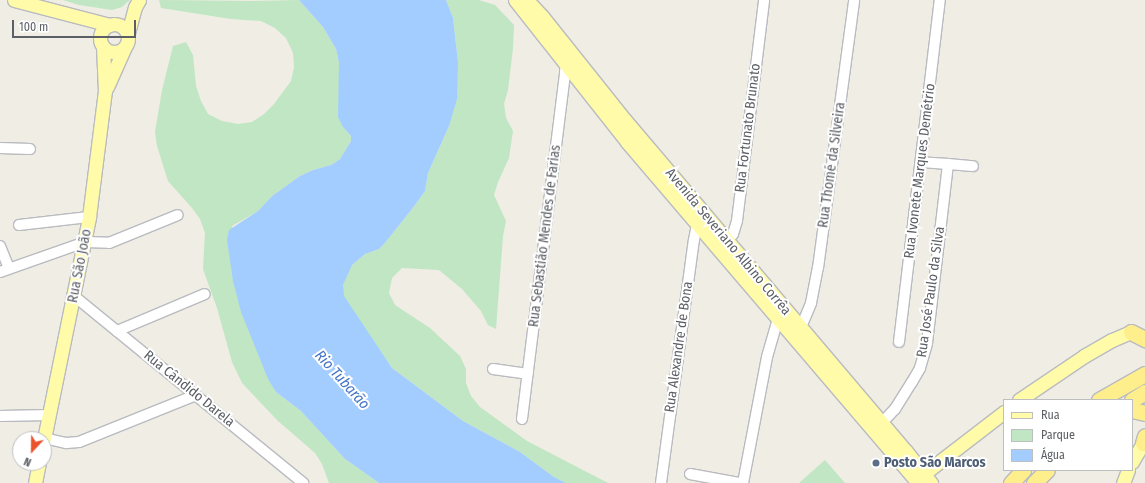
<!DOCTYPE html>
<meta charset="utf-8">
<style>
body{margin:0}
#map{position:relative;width:1145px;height:483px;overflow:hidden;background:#efede4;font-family:"Fira Sans Condensed",sans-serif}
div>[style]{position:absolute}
.green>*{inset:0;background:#c0e6c4}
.water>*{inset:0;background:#a4cdff}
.roads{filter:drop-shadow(1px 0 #b9bbc0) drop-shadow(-1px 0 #b9bbc0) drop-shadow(0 1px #b9bbc0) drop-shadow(0 -1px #b9bbc0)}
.minor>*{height:10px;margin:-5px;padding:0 5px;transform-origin:5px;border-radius:5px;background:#fff}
.major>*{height:13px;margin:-6.5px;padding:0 6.5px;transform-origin:6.5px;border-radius:6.5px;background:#fffba9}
.major>.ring{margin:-6.5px;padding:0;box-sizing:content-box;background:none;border:13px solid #fffba9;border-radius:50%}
.highway>*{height:15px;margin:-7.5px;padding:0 7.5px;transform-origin:7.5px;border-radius:7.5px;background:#feee8c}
.dots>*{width:11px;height:11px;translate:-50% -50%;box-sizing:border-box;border:2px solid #fff;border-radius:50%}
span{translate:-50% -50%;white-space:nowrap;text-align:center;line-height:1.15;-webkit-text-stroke:4px #fff;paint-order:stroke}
.street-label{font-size:14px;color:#5c5f65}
.service-label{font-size:14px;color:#4e5e75;font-weight:700}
.left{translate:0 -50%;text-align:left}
.water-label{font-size:15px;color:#4474c4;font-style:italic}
.legend{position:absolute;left:1003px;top:399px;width:130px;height:72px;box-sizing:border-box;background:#fff;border:1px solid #bebfc1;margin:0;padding:5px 7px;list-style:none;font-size:12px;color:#5c5f65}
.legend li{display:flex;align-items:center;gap:8px;height:20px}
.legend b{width:20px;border:1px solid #bebfc1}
.north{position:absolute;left:12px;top:431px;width:40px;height:40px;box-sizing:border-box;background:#fff;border:1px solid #bebfc1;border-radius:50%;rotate:202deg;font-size:11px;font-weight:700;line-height:16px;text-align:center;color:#5c5f65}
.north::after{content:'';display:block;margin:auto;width:14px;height:18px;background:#eb522e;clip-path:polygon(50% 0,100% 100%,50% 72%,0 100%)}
.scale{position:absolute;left:12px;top:20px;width:124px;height:18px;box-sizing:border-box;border:2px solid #5c5f65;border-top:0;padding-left:5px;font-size:12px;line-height:14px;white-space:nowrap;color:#5c5f65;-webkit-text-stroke:3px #fff;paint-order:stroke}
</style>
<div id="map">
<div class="green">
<div style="clip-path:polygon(63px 0,130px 0,122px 7px,112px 10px,79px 5px)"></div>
<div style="clip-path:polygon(159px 0,253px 1px,299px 0,323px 27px,336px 49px,339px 63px,343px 127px,351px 136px,351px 141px,340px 159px,331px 165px,313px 170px,300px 176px,272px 196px,258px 211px,232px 226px,276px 392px,301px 411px,345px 459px,379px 483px,329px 483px,322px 464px,315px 453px,278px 421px,242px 383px,232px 362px,217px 308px,203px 269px,205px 233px,200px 219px,192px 208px,168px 181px,157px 146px,155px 132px,162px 90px,173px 46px,186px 42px,193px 55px,196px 86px,201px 101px,208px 114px,222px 121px,238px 124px,252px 122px,264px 114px,274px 104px,291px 81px,294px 67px,293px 53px,286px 38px,275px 28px,261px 21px,231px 19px,161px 8px)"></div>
<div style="clip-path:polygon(446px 0,479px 0,495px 5px,514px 25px,513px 48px,508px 90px,504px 104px,506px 118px,513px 131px,509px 158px,498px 182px,494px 195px,506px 221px,503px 236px,496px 329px,488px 325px,481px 311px,462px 289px,439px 270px,402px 268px,392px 278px,389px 293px,395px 305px,430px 328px,460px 356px,466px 369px,466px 383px,471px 396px,480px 407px,527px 441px,608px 483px,566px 483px,554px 477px,520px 452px,463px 421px,392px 368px,343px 296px,343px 285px,347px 271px,352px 265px,365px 254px,379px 249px,384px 244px,412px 209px,425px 191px,428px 173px,449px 126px,458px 62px,453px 18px)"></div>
<div style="clip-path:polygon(825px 460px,845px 483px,799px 483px)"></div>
</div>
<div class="water">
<div style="clip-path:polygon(299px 0,446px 0,453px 18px,458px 62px,457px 99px,449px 126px,428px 173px,425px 191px,412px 209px,384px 244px,379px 249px,365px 254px,352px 265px,343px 285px,344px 296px,392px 368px,463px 421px,520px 452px,554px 477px,566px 483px,379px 483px,345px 459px,301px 411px,276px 392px,268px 379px,241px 312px,233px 281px,227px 240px,229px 230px,258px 211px,272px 196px,300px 176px,313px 170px,331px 165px,340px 159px,351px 141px,351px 136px,343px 127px,338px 117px,339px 63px,336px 49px,323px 27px)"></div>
</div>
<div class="roads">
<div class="minor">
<div style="left:0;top:148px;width:30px;rotate:2deg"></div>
<div style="left:948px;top:164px;width:25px;rotate:5deg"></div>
<div style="left:19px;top:225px;width:70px;rotate:-6.5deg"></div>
<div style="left:723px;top:245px;width:15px;rotate:-48deg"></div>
<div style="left:733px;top:234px;width:14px;rotate:-73deg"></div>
<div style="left:737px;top:221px;width:223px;rotate:-83deg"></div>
<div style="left:0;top:246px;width:24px;rotate:68deg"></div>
<div style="left:0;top:272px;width:90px;rotate:-19.4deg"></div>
<div style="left:85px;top:242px;width:24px;rotate:2deg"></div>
<div style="left:109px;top:243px;width:74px;rotate:-22.1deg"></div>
<div style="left:74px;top:296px;width:296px;rotate:39.2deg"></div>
<div style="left:801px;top:327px;width:26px;rotate:-67deg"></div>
<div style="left:811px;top:303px;width:36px;rotate:-79deg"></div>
<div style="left:818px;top:268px;width:270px;rotate:-82.3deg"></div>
<div style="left:117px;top:331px;width:95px;rotate:-22.8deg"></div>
<div style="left:899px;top:342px;width:344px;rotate:-83.2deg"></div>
<div style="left:493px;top:369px;width:35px;rotate:8deg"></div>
<div style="left:0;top:416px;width:49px;rotate:-1.2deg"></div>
<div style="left:522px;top:419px;width:350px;rotate:-82.9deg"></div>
<div style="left:565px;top:72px;width:7px;rotate:-82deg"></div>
<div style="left:566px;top:65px;width:4px;rotate:-45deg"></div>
<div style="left:878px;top:427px;width:25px;rotate:-47deg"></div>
<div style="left:895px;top:409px;width:32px;rotate:-58deg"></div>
<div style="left:912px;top:382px;width:16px;rotate:-60deg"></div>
<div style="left:920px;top:368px;width:26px;rotate:-74deg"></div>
<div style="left:927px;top:343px;width:180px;rotate:-83.3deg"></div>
<div style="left:948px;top:164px;width:27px;rotate:-176deg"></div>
<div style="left:44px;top:438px;width:23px;rotate:13deg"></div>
<div style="left:66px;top:443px;width:13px;rotate:-4deg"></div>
<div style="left:79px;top:442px;width:126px;rotate:-21.9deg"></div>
<div style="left:690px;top:474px;width:50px;rotate:10.4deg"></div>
<div style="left:661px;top:483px;width:245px;rotate:-82.3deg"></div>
<div style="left:694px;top:240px;width:16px;rotate:-79deg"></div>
<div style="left:697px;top:224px;width:4px;rotate:-45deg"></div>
<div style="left:743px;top:483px;width:128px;rotate:-79.2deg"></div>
<div style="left:767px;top:357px;width:40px;rotate:-74deg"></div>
</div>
<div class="major">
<div style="left:14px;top:0;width:99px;rotate:14.6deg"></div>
<div style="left:515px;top:0;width:181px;rotate:51.7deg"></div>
<div style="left:627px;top:142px;width:448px;rotate:49.5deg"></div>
<div style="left:527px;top:0;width:22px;rotate:47deg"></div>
<div style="left:542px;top:16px;width:133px;rotate:51.4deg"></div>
<div style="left:625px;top:120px;width:434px;rotate:49.7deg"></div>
<div style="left:906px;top:451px;width:41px;rotate:52deg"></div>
<div class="ring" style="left:100px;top:24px;width:15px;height:15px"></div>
<div style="left:128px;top:33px;width:27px;rotate:-75deg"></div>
<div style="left:135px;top:7px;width:8px;rotate:-60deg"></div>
<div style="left:107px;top:87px;width:42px;rotate:-65.9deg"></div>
<div style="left:1019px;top:400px;width:78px;rotate:-34.1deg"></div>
<div style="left:1084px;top:356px;width:32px;rotate:-30deg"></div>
<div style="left:1112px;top:340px;width:21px;rotate:-23deg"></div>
<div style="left:44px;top:439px;width:227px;rotate:-78.5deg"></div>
<div style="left:89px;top:217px;width:127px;rotate:-82.8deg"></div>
<div style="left:105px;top:91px;width:44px;rotate:-92.6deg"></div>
<div style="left:1132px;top:462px;width:22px;rotate:-60deg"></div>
<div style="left:917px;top:479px;width:110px;rotate:-37.6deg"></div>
<div style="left:35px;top:483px;width:20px;rotate:-79deg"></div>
<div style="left:1123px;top:483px;width:14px;rotate:-69deg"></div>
</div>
<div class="highway">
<div style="left:1131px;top:332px;width:16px;rotate:27deg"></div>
<div style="left:1099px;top:400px;width:53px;rotate:-29.5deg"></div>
<div style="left:1132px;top:400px;width:15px;rotate:-32deg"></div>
<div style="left:1132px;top:410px;width:13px;rotate:13deg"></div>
<div style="left:1143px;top:443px;width:7px;rotate:-74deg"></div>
<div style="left:1011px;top:483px;width:18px;rotate:-47deg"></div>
<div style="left:1034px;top:483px;width:18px;rotate:-45deg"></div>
</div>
</div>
<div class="dots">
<div style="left:876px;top:463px;background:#5c6f8a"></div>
</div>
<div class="street-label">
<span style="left:748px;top:128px;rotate:-83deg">Rua Fortunato Brunato</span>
<span style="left:832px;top:165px;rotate:-82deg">Rua Thomé da Silveira</span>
<span style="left:920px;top:171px;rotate:-83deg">Rua Ivonete Marques Demétrio</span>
<span style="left:545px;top:236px;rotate:-83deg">Rua Sebastião Mendes de Farias</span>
<span style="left:728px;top:242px;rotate:50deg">Avenida Severiano Albino Corrêa</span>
<span style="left:80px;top:266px;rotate:-79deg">Rua São João</span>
<span style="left:931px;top:292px;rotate:-82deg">Rua José Paulo da Silva</span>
<span style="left:679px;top:347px;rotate:-82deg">Rua Alexandre de Bona</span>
<span style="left:189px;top:389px;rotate:39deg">Rua Cândido Darela</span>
</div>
<div class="service-label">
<span class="left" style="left:884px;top:463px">Posto São Marcos</span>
</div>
<div class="water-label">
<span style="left:342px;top:380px;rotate:48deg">Rio Tubarão</span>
</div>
<ul class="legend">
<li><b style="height:5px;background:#fffba9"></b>Rua</li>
<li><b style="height:11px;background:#c0e6c4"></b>Parque</li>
<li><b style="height:11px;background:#a4cdff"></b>Água</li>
</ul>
<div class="north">N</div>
<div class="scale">100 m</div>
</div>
